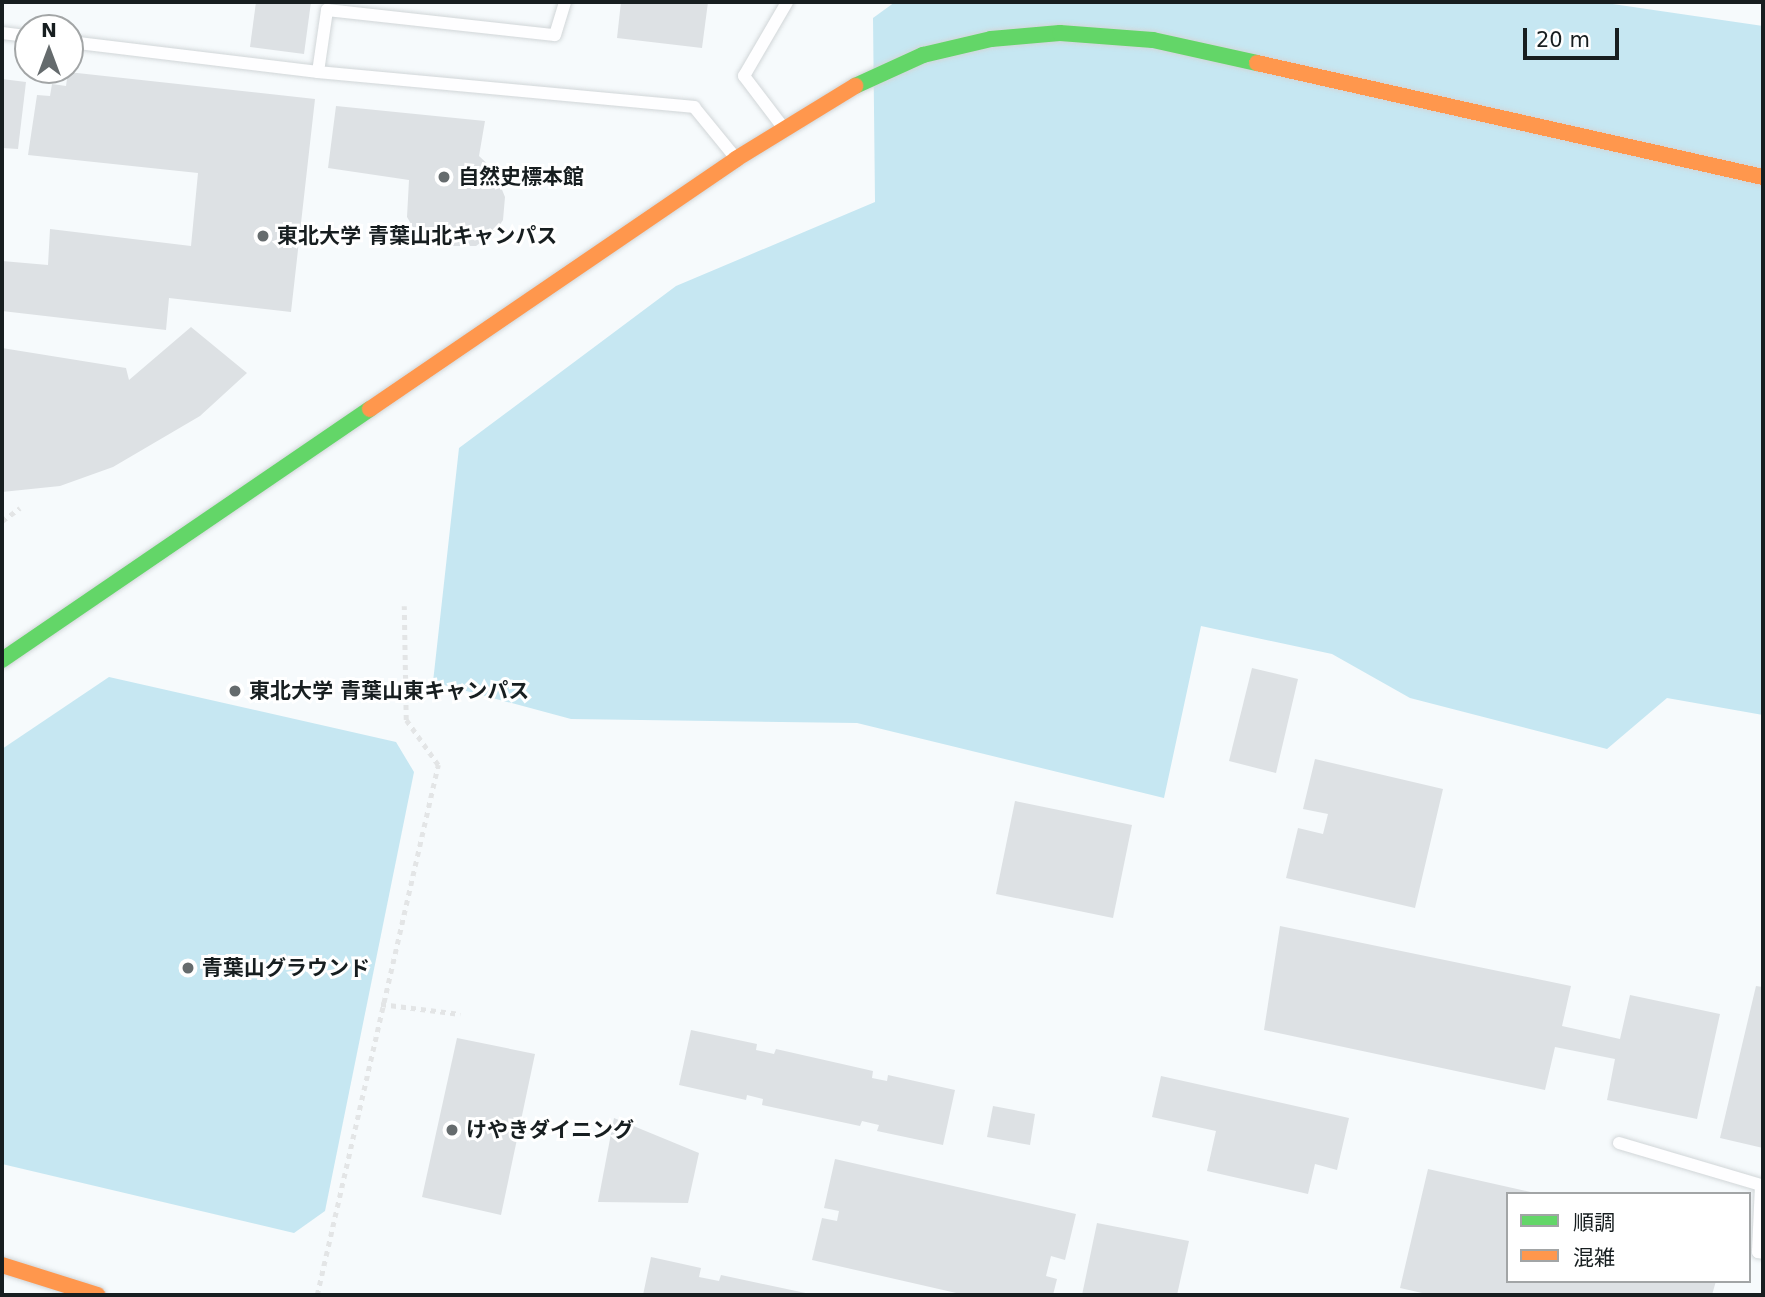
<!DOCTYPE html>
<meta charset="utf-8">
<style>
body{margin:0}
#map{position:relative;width:1765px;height:1297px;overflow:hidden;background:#f6fafc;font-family:"DejaVu Sans","Noto Sans JP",sans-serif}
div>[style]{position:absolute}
.green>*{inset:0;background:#c6e7f2}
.building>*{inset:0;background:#dde1e4}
.path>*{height:4.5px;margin-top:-2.25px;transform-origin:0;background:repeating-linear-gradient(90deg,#e3e5e6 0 5px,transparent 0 10px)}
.roads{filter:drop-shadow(0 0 2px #d1d6d8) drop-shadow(0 0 2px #d1d6d8)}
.lane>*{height:12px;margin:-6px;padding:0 6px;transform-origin:6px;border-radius:6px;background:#fefeff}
.fast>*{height:16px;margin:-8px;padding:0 8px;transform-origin:8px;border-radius:8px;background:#63d668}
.slow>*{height:16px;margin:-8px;padding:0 8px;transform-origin:8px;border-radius:8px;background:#ff974d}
.dots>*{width:19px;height:19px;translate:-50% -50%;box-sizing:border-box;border:4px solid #fff;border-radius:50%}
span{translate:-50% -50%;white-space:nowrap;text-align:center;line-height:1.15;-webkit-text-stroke:6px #fff;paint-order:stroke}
.poi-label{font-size:21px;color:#171e20;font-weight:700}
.left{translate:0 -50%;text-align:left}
.frame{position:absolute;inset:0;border:4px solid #171e20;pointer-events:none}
.legend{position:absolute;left:1506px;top:1192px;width:245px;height:91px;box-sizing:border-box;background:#fff;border:2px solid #a2a5a6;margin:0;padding:9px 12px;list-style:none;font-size:21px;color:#171e20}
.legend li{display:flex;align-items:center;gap:14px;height:35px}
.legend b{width:35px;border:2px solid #a2a5a6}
.north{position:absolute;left:14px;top:14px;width:70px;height:70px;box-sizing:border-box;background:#fff;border:2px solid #a2a5a6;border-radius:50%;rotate:0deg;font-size:19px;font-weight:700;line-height:28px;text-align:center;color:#171e20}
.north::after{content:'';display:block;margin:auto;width:24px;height:32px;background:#656b6d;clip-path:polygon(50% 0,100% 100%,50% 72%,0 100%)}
.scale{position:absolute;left:1523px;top:28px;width:96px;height:32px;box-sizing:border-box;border:4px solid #171e20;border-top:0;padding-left:9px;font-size:21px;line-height:24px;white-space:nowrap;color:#171e20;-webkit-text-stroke:5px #fff;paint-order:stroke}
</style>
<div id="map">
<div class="green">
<i style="clip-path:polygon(895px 2px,1599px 2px,1763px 26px,1763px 715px,1667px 698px,1607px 749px,1410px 698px,1332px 654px,1201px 626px,1164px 798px,857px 723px,571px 719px,433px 682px,459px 448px,676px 286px,875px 202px,873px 18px)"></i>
<i style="clip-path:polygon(109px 677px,396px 742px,414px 772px,325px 1211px,294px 1233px,2px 1164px,2px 749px)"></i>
</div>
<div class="building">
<i style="clip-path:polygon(256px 2px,311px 2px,304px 54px,250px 47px)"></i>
<i style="clip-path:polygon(621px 2px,708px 2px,702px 48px,617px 38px)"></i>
<i style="clip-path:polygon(68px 72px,315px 99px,291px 312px,169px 298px,166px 330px,2px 311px,2px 261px,48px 265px,50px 229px,191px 246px,198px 173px,28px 155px,37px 95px,50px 96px,52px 84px,66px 86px)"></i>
<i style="clip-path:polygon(2px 79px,26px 82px,18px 149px,2px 148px)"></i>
<i style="clip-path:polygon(336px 106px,485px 121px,479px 156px,494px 170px,505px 197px,503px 220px,495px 232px,476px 246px,440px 246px,414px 229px,407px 217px,409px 180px,328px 168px)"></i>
<i style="clip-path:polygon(191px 327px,247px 373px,200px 416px,113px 467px,60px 486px,2px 492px,2px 348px,126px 368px,129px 380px)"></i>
<i style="clip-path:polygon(1252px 668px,1298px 679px,1276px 773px,1229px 761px)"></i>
<i style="clip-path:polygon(1315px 759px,1443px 789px,1415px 908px,1286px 878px,1298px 828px,1323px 834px,1328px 814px,1303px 809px)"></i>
<i style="clip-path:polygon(1015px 801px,1132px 825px,1113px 918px,996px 894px)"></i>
<i style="clip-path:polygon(1280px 926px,1571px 986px,1562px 1026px,1620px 1039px,1630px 995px,1720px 1014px,1697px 1119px,1607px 1100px,1615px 1059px,1555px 1047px,1545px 1090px,1264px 1030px)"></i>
<i style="clip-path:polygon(1756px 986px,1763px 987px,1763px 1148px,1720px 1138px)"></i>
<i style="clip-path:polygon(691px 1030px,757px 1044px,756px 1050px,774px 1054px,776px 1049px,873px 1071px,872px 1078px,887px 1081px,888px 1075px,955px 1090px,943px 1145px,877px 1131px,879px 1125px,862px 1121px,860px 1126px,762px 1105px,763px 1099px,747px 1095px,746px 1100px,679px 1085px)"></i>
<i style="clip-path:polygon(457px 1038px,535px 1054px,501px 1215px,422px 1197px)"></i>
<i style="clip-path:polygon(1161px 1076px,1349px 1118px,1337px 1170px,1315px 1164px,1308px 1194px,1207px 1171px,1216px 1131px,1152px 1117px)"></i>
<i style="clip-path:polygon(993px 1106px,1035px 1114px,1030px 1145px,987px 1137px)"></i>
<i style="clip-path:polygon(614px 1118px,699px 1153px,688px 1203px,598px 1202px)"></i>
<i style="clip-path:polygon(835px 1159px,1076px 1214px,1065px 1260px,1051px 1256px,1046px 1276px,1057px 1279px,1053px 1295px,965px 1295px,812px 1260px,822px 1218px,837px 1221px,839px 1211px,824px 1208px)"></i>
<i style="clip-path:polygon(1428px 1169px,1535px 1193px,1508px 1194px,1508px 1281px,1716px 1281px,1712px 1295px,1431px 1295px,1400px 1288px)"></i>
<i style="clip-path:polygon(1097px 1223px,1189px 1241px,1177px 1295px,1082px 1295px)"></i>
<i style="clip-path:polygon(651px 1257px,701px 1268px,699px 1277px,719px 1281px,721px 1275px,815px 1295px,643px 1295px)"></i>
</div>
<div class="path">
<i style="left:2px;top:521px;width:22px;rotate:-36deg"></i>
<i style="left:381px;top:1004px;width:80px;rotate:7.2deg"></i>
<i style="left:317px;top:1295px;width:544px;rotate:-77.14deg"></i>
<i style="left:438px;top:765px;width:55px;rotate:-125.4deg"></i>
<i style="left:406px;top:720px;width:114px;rotate:-91deg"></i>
</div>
<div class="roads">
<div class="lane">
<i style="left:2px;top:33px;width:26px;rotate:7deg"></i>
<i style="left:70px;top:42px;width:250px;rotate:6.9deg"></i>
<i style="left:318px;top:72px;width:378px;rotate:5.3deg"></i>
<i style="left:694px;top:107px;width:63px;rotate:50.8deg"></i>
<i style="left:318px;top:72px;width:63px;rotate:-81.7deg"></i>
<i style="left:327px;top:10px;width:229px;rotate:6.3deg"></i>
<i style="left:555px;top:35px;width:34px;rotate:-73deg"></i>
<i style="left:782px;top:126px;width:63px;rotate:-127.2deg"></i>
<i style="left:744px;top:76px;width:86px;rotate:-59.8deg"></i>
<i style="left:1619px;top:1143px;width:148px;rotate:16.5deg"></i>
<i style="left:1761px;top:1185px;width:67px;rotate:92.6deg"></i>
<i style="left:1758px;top:1252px;width:5px;rotate:11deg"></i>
</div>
<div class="fast">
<i style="left:855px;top:86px;width:75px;rotate:-24.5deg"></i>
<i style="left:923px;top:55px;width:70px;rotate:-13.2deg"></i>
<i style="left:991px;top:39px;width:69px;rotate:-5deg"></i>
<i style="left:1060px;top:33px;width:93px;rotate:4.3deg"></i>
<i style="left:1153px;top:40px;width:107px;rotate:12.5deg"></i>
<i style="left:2px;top:660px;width:445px;rotate:-34.3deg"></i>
</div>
<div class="slow">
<i style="left:1257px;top:63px;width:519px;rotate:12.7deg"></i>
<i style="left:370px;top:409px;width:443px;rotate:-34.3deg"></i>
<i style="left:736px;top:159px;width:140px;rotate:-31.5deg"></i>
<i style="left:2px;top:1265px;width:100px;rotate:17.5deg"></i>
</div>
</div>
<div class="dots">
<i style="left:444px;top:177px;background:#656b6d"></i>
<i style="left:263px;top:236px;background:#656b6d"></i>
<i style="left:235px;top:691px;background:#656b6d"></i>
<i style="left:188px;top:968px;background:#656b6d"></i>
<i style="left:452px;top:1130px;background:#656b6d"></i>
</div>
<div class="poi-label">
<span class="left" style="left:458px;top:177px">自然史標本館</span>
<span class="left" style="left:277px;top:236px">東北大学 青葉山北キャンパス</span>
<span class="left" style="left:249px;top:691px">東北大学 青葉山東キャンパス</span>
<span class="left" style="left:202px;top:968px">青葉山グラウンド</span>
<span class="left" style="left:466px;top:1130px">けやきダイニング</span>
</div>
<div class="frame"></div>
<ul class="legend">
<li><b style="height:9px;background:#63d668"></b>順調</li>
<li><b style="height:9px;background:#ff974d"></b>混雑</li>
</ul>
<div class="north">N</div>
<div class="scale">20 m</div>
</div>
